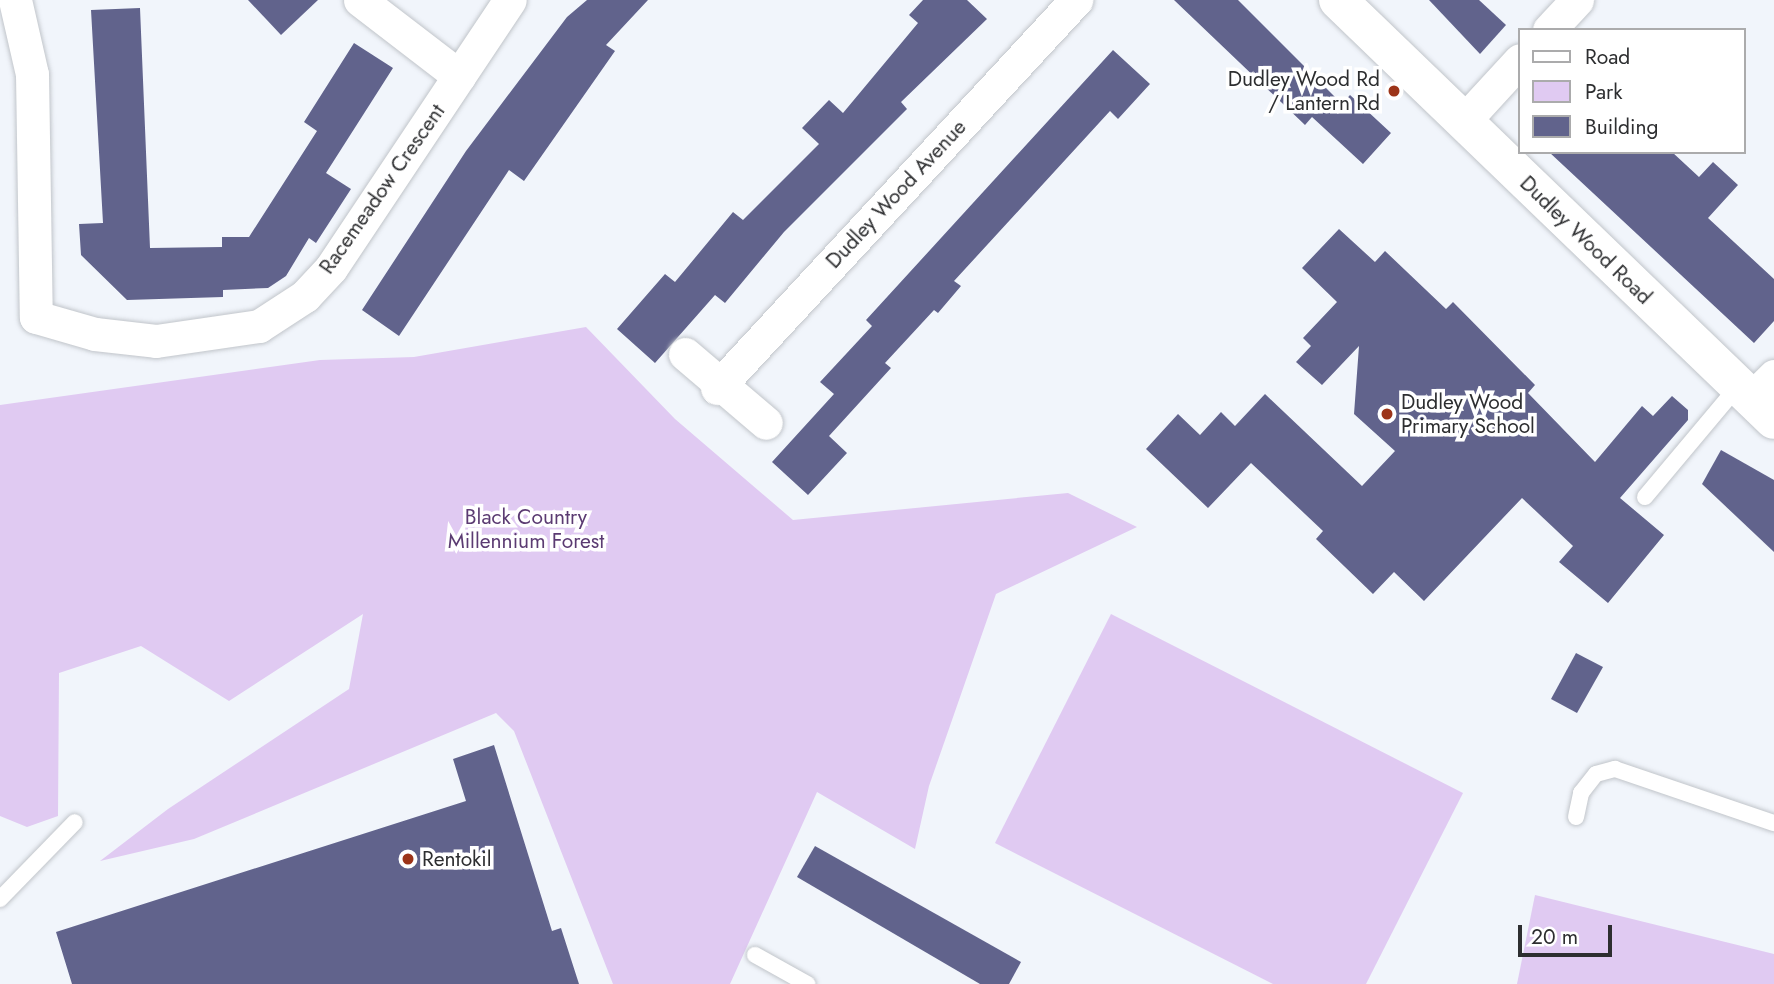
<!DOCTYPE html>
<style>
body{margin:0}
#map{position:relative;width:1774px;height:984px;overflow:hidden;background:#f1f5fb;font-family:Jost,sans-serif}
div>[style]{position:absolute}
.green>*{inset:0;background:#e0caf2}
.building>*{inset:0;background:#61638c}
.roads{filter:drop-shadow(0 0 2px #c1c5ca) drop-shadow(0 0 2px #c1c5ca)}
.lane>*{height:16px;margin:-8px;padding:0 8px;transform-origin:8px;border-radius:8px;background:#fff}
.street>*{height:33px;margin:-16.5px;padding:0 16.5px;transform-origin:16.5px;border-radius:16.5px;background:#fff}
.secondary>*{height:38px;margin:-19px;padding:0 19px;transform-origin:19px;border-radius:19px;background:#fff}
.dots>*{width:19px;height:19px;translate:-50% -50%;box-sizing:border-box;border:4px solid #fff;border-radius:50%}
span{translate:-50% -50%;white-space:nowrap;text-align:center;line-height:1.15;-webkit-text-stroke:7px #fff;paint-order:stroke}
.poi-label{font-size:21px;color:#2d2e30}
.right{translate:-100% -50%;text-align:right}
.left{translate:0 -50%;text-align:left}
.street-label{font-size:21px;color:#2d2e30}
.park-label{font-size:21px;color:#5b3b72}
.legend{position:absolute;left:1518px;top:28px;width:228px;height:126px;box-sizing:border-box;background:#fff;border:2px solid #ababac;margin:0;padding:9px 12px;list-style:none;font-size:21px;color:#2d2e30}
.legend li{display:flex;align-items:center;gap:14px;height:35px}
.legend b{width:35px;border:2px solid #ababac}
.scale{position:absolute;left:1518px;top:925px;width:94px;height:32px;box-sizing:border-box;border:4px solid #2d2e30;border-top:0;padding-left:9px;font-size:21px;line-height:24px;white-space:nowrap;color:#2d2e30;-webkit-text-stroke:5px #fff;paint-order:stroke}
</style>
<div id="map">
<div class="green">
<i style="clip-path:polygon(586px 327px,675px 419px,793px 520px,1068px 493px,1137px 527px,996px 594px,929px 786px,915px 849px,817px 792px,730px 984px,613px 984px,514px 731px,496px 713px,194px 839px,100px 861px,168px 809px,349px 689px,363px 614px,229px 701px,141px 646px,59px 673px,58px 816px,27px 827px,0 816px,0 405px,320px 360px,414px 357px)"></i>
<i style="clip-path:polygon(1111px 614px,1463px 793px,1366px 984px,1273px 984px,995px 843px)"></i>
<i style="clip-path:polygon(1535px 895px,1774px 954px,1774px 984px,1517px 984px)"></i>
</div>
<div class="building">
<i style="clip-path:polygon(248px 0,318px 0,281px 35px)"></i>
<i style="clip-path:polygon(587px 0,648px 0,606px 45px,615px 51px,524px 181px,509px 170px,399px 336px,362px 310px,466px 151px,567px 17px)"></i>
<i style="clip-path:polygon(923px 0,967px 0,987px 19px,901px 102px,907px 109px,784px 232px,725px 303px,715px 295px,655px 363px,617px 329px,665px 274px,675px 282px,733px 212px,743px 220px,819px 144px,802px 128px,829px 100px,843px 113px,918px 23px,909px 15px)"></i>
<i style="clip-path:polygon(1174px 0,1238px 0,1342px 104px,1350px 95px,1391px 133px,1363px 164px,1312px 117px,1305px 125px)"></i>
<i style="clip-path:polygon(1429px 0,1479px 0,1506px 25px,1480px 54px)"></i>
<i style="clip-path:polygon(140px 8px,150px 248px,222px 247px,222px 237px,249px 237px,317px 131px,304px 122px,354px 43px,393px 68px,326px 173px,351px 189px,316px 243px,309px 238px,286px 276px,268px 288px,223px 290px,223px 297px,127px 300px,81px 255px,79px 224px,103px 223px,91px 10px)"></i>
<i style="clip-path:polygon(1113px 50px,1150px 84px,1118px 119px,1110px 111px,954px 281px,961px 286px,938px 313px,934px 310px,885px 363px,891px 368px,829px 436px,847px 453px,808px 495px,772px 462px,834px 394px,820px 382px,872px 326px,866px 320px)"></i>
<i style="clip-path:polygon(1549px 152px,1672px 152px,1699px 177px,1713px 162px,1738px 185px,1708px 218px,1774px 279px,1774px 321px,1754px 343px)"></i>
<i style="clip-path:polygon(1339px 229px,1375px 262px,1385px 251px,1446px 309px,1453px 302px,1535px 385px,1528px 393px,1595px 462px,1642px 406px,1653px 416px,1672px 396px,1688px 410px,1688px 420px,1620px 498px,1664px 535px,1608px 603px,1559px 562px,1573px 546px,1522px 498px,1424px 601px,1394px 572px,1373px 594px,1316px 539px,1323px 531px,1251px 463px,1208px 508px,1146px 449px,1178px 414px,1200px 435px,1221px 412px,1235px 426px,1265px 394px,1362px 486px,1395px 451px,1354px 414px,1359px 346px,1322px 385px,1296px 362px,1311px 346px,1303px 338px,1337px 302px,1302px 268px)"></i>
<i style="clip-path:polygon(1721px 450px,1774px 480px,1774px 552px,1702px 484px)"></i>
<i style="clip-path:polygon(1576px 653px,1603px 667px,1577px 713px,1551px 699px)"></i>
<i style="clip-path:polygon(494px 745px,552px 931px,561px 928px,579px 984px,72px 984px,56px 932px,466px 801px,453px 759px)"></i>
<i style="clip-path:polygon(815px 846px,1021px 962px,1009px 984px,980px 984px,797px 877px)"></i>
</div>
<div class="roads">
<div class="lane">
<i style="left:1645px;top:497px;width:146px;rotate:-50deg"></i>
<i style="left:1576px;top:817px;width:25px;rotate:-78deg"></i>
<i style="left:1581px;top:793px;width:24px;rotate:-52deg"></i>
<i style="left:1596px;top:774px;width:20px;rotate:-15deg"></i>
<i style="left:1615px;top:769px;width:168px;rotate:18.8deg"></i>
<i style="left:0;top:899px;width:107px;rotate:-45.8deg"></i>
<i style="left:755px;top:955px;width:60px;rotate:29.1deg"></i>
</div>
<div class="street">
<i style="left:15px;top:0;width:76px;rotate:77.1deg"></i>
<i style="left:32px;top:74px;width:243px;rotate:89.1deg"></i>
<i style="left:36px;top:317px;width:61px;rotate:16.1deg"></i>
<i style="left:95px;top:334px;width:61px;rotate:6.5deg"></i>
<i style="left:156px;top:341px;width:104px;rotate:-8.3deg"></i>
<i style="left:259px;top:326px;width:55px;rotate:-33.1deg"></i>
<i style="left:305px;top:296px;width:38px;rotate:-47deg"></i>
<i style="left:331px;top:268px;width:322px;rotate:-56.3deg"></i>
<i style="left:360px;top:0;width:125px;rotate:37.5deg"></i>
<i style="left:1549px;top:30px;width:41px;rotate:-47deg"></i>
<i style="left:1463px;top:122px;width:84px;rotate:-47.4deg"></i>
<i style="left:685px;top:354px;width:106px;rotate:40.4deg"></i>
<i style="left:717px;top:388px;width:529px;rotate:-47.22deg"></i>
<i style="left:1752px;top:398px;width:31px;rotate:-45deg"></i>
</div>
<div class="secondary">
<i style="left:1338px;top:0;width:605px;rotate:43.93deg"></i>
</div>
</div>
<div class="dots">
<i style="left:1394px;top:91px;background:#9c3419"></i>
<i style="left:1387px;top:414px;background:#9c3419"></i>
<i style="left:408px;top:859px;background:#9c3419"></i>
</div>
<div class="poi-label">
<span class="right" style="left:1380px;top:91px">Dudley Wood Rd<br>/ Lantern Rd</span>
<span class="left" style="left:1401px;top:414px">Dudley Wood<br>Primary School</span>
<span class="left" style="left:422px;top:859px">Rentokil</span>
</div>
<div class="street-label">
<span style="left:382px;top:189px;rotate:-55deg">Racemeadow Crescent</span>
<span style="left:896px;top:194px;rotate:-47deg">Dudley Wood Avenue</span>
<span style="left:1586px;top:240px;rotate:44deg">Dudley Wood Road</span>
</div>
<div class="park-label">
<span style="left:526px;top:529px">Black Country<br>Millennium Forest</span>
</div>
<ul class="legend">
<li><b style="height:9px;background:#fff"></b>Road</li>
<li><b style="height:19px;background:#e0caf2"></b>Park</li>
<li><b style="height:19px;background:#61638c"></b>Building</li>
</ul>
<div class="scale">20 m</div>
</div>
